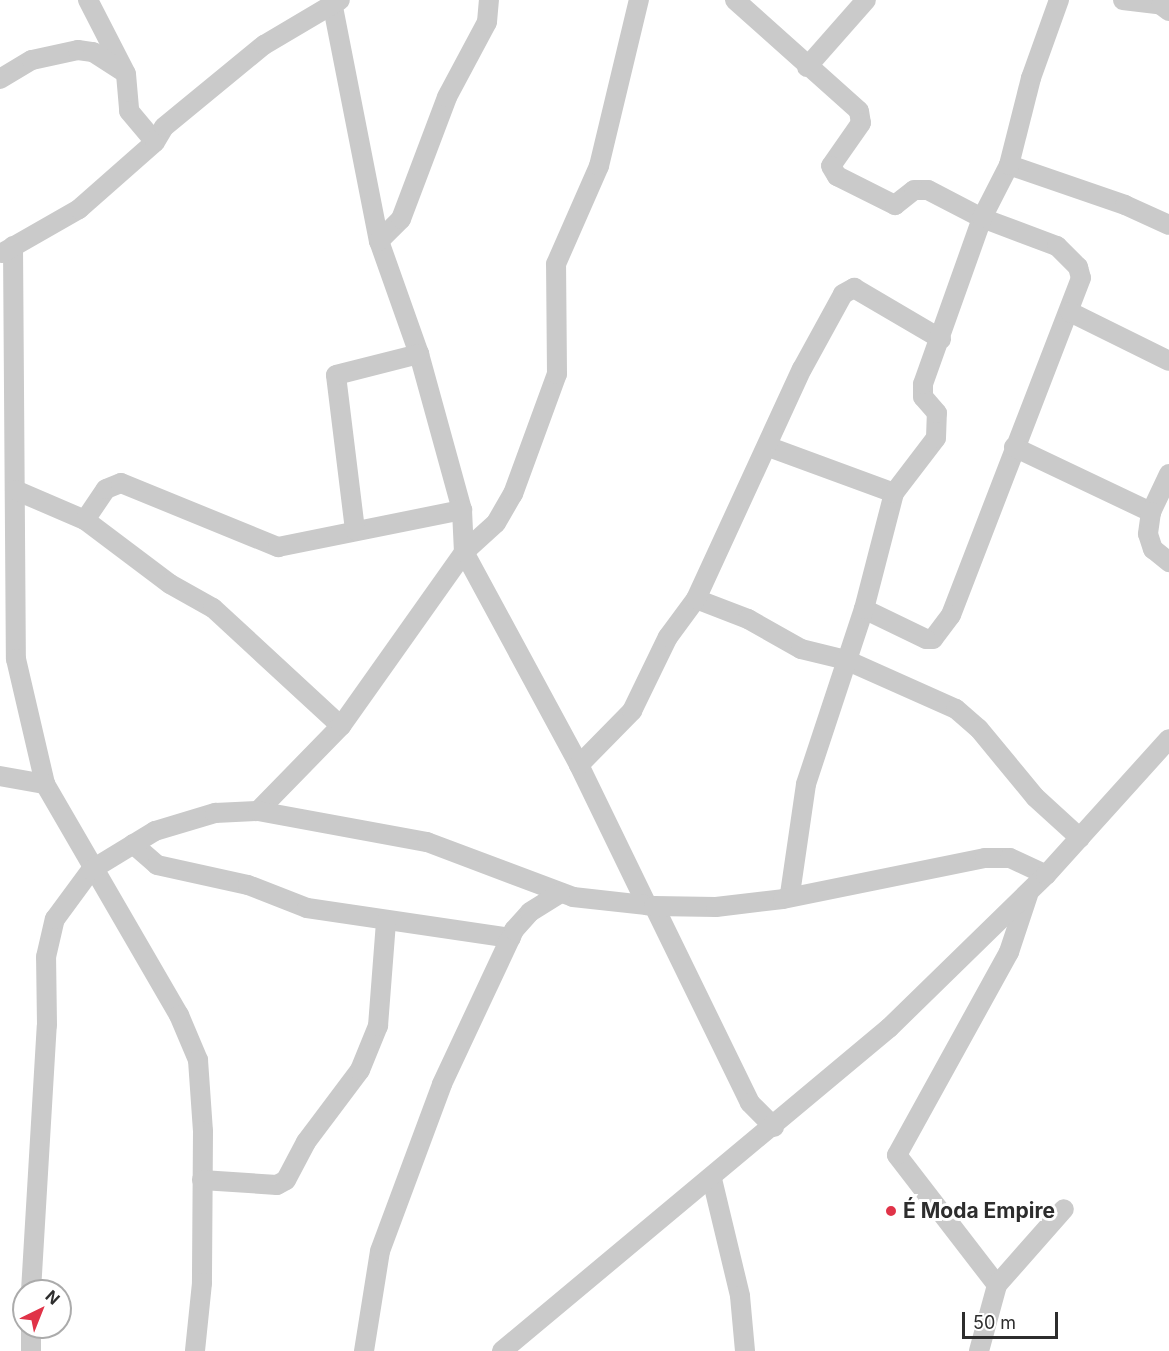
<!DOCTYPE html>
<meta charset="utf-8">
<style>
body{margin:0}
#map{position:relative;width:1169px;height:1351px;overflow:hidden;background:#fff;font-family:Inter,sans-serif}
div>[style]{position:absolute}
.minor>*{height:20px;margin:-10px;padding:0 10px;transform-origin:10px;border-radius:10px;background:#cacaca}
.dots>*{width:16px;height:16px;translate:-50% -50%;box-sizing:border-box;border:3px solid #fff;border-radius:50%}
span{translate:-50% -50%;white-space:nowrap;text-align:center;line-height:1.15;-webkit-text-stroke:6px #fff;paint-order:stroke}
.poi-label{font-size:21px;color:#2d2d2d;font-weight:700}
.left{translate:0 -50%;text-align:left}
.north{position:absolute;left:12px;top:1279px;width:60px;height:60px;box-sizing:border-box;background:#fff;border:2px solid #ababab;border-radius:50%;rotate:43deg;font-size:16px;font-weight:700;line-height:24px;text-align:center;color:#2d2d2d}
.north::after{content:'';display:block;margin:auto;width:21px;height:27px;background:#e03348;clip-path:polygon(50% 0,100% 100%,50% 72%,0 100%)}
.scale{position:absolute;left:962px;top:1312px;width:96px;height:27px;box-sizing:border-box;border:3px solid #2d2d2d;border-top:0;padding-left:8px;font-size:18px;line-height:21px;white-space:nowrap;color:#2d2d2d;-webkit-text-stroke:4px #fff;paint-order:stroke}
</style>
<div id="map">
<div class="minor">
<i style="left:88px;top:0;width:83px;rotate:62.8deg"></i>
<i style="left:126px;top:74px;width:37px;rotate:85deg"></i>
<i style="left:129px;top:111px;width:40px;rotate:50deg"></i>
<i style="left:735px;top:0;width:166px;rotate:41.8deg"></i>
<i style="left:859px;top:111px;width:12px;rotate:81deg"></i>
<i style="left:861px;top:123px;width:52px;rotate:124.9deg"></i>
<i style="left:831px;top:166px;width:12px;rotate:59deg"></i>
<i style="left:837px;top:176px;width:65px;rotate:26.6deg"></i>
<i style="left:895px;top:205px;width:24px;rotate:-38deg"></i>
<i style="left:914px;top:190px;width:14px"></i>
<i style="left:928px;top:190px;width:61px;rotate:27.4deg"></i>
<i style="left:982px;top:218px;width:80px;rotate:20.5deg"></i>
<i style="left:1057px;top:246px;width:30px;rotate:45deg"></i>
<i style="left:1078px;top:267px;width:11px;rotate:75deg"></i>
<i style="left:1081px;top:278px;width:361px;rotate:111.1deg"></i>
<i style="left:951px;top:615px;width:30px;rotate:127deg"></i>
<i style="left:933px;top:639px;width:7px;rotate:180deg"></i>
<i style="left:926px;top:639px;width:69px;rotate:-154.2deg"></i>
<i style="left:1123px;top:0;width:38px;rotate:7deg"></i>
<i style="left:1161px;top:5px;width:10px;rotate:37deg"></i>
<i style="left:332px;top:2px;width:244px;rotate:78.9deg"></i>
<i style="left:379px;top:241px;width:120px;rotate:70.5deg"></i>
<i style="left:419px;top:354px;width:162px;rotate:74.6deg"></i>
<i style="left:462px;top:510px;width:42px;rotate:87.3deg"></i>
<i style="left:464px;top:552px;width:242px;rotate:61.6deg"></i>
<i style="left:579px;top:765px;width:156px;rotate:64.1deg"></i>
<i style="left:807px;top:67px;width:89px;rotate:-48.6deg"></i>
<i style="left:0;top:79px;width:37px;rotate:-31deg"></i>
<i style="left:32px;top:60px;width:47px;rotate:-12.3deg"></i>
<i style="left:78px;top:50px;width:15px;rotate:8deg"></i>
<i style="left:93px;top:52px;width:37px;rotate:33deg"></i>
<i style="left:1009px;top:165px;width:123px;rotate:19deg"></i>
<i style="left:1125px;top:205px;width:48px;rotate:24.4deg"></i>
<i style="left:379px;top:241px;width:31px;rotate:-45deg"></i>
<i style="left:401px;top:219px;width:130px;rotate:-69.3deg"></i>
<i style="left:447px;top:97px;width:85px;rotate:-61.9deg"></i>
<i style="left:487px;top:22px;width:22px;rotate:-85deg"></i>
<i style="left:13px;top:246px;width:413px;rotate:89.6deg"></i>
<i style="left:16px;top:659px;width:128px;rotate:76.9deg"></i>
<i style="left:45px;top:784px;width:267px;rotate:59.9deg"></i>
<i style="left:179px;top:1015px;width:49px;rotate:67.1deg"></i>
<i style="left:198px;top:1060px;width:71px;rotate:86deg"></i>
<i style="left:203px;top:1131px;width:152px;rotate:90.4deg"></i>
<i style="left:202px;top:1283px;width:68px;rotate:95.9deg"></i>
<i style="left:2px;top:253px;width:89px;rotate:-29.7deg"></i>
<i style="left:79px;top:209px;width:101px;rotate:-41.4deg"></i>
<i style="left:155px;top:142px;width:17px;rotate:-59deg"></i>
<i style="left:164px;top:127px;width:129px;rotate:-39.4deg"></i>
<i style="left:264px;top:45px;width:88px;rotate:-30.6deg"></i>
<i style="left:1070px;top:312px;width:110px;rotate:26.3deg"></i>
<i style="left:769px;top:447px;width:133px;rotate:20.2deg"></i>
<i style="left:1014px;top:447px;width:152px;rotate:25.4deg"></i>
<i style="left:1169px;top:474px;width:42px;rotate:115.3deg"></i>
<i style="left:1151px;top:512px;width:22px;rotate:98deg"></i>
<i style="left:1148px;top:534px;width:16px;rotate:72deg"></i>
<i style="left:1153px;top:549px;width:21px;rotate:39deg"></i>
<i style="left:15px;top:490px;width:76px;rotate:23.2deg"></i>
<i style="left:85px;top:520px;width:106px;rotate:37deg"></i>
<i style="left:170px;top:584px;width:49px;rotate:29.2deg"></i>
<i style="left:213px;top:608px;width:174px;rotate:42.7deg"></i>
<i style="left:85px;top:520px;width:37px;rotate:-56deg"></i>
<i style="left:106px;top:489px;width:16px;rotate:-22deg"></i>
<i style="left:121px;top:483px;width:170px;rotate:22.2deg"></i>
<i style="left:278px;top:547px;width:188px;rotate:-11.4deg"></i>
<i style="left:355px;top:530px;width:156px;rotate:-97deg"></i>
<i style="left:336px;top:375px;width:86px;rotate:-14.2deg"></i>
<i style="left:696px;top:599px;width:56px;rotate:21deg"></i>
<i style="left:748px;top:619px;width:61px;rotate:29.5deg"></i>
<i style="left:801px;top:649px;width:46px;rotate:13.7deg"></i>
<i style="left:846px;top:660px;width:120px;rotate:24deg"></i>
<i style="left:956px;top:709px;width:30px;rotate:41deg"></i>
<i style="left:979px;top:729px;width:88px;rotate:50.5deg"></i>
<i style="left:1035px;top:797px;width:61px;rotate:42.3deg"></i>
<i style="left:579px;top:765px;width:76px;rotate:-45.5deg"></i>
<i style="left:632px;top:711px;width:82px;rotate:-64.1deg"></i>
<i style="left:668px;top:637px;width:47px;rotate:-53.6deg"></i>
<i style="left:696px;top:599px;width:253px;rotate:-65.3deg"></i>
<i style="left:802px;top:369px;width:85px;rotate:-61.3deg"></i>
<i style="left:843px;top:294px;width:13px;rotate:-29deg"></i>
<i style="left:854px;top:288px;width:101px;rotate:30.4deg"></i>
<i style="left:0;top:776px;width:46px;rotate:10.1deg"></i>
<i style="left:258px;top:811px;width:119px;rotate:-45.7deg"></i>
<i style="left:341px;top:726px;width:213px;rotate:-54.7deg"></i>
<i style="left:464px;top:552px;width:43px;rotate:-42.2deg"></i>
<i style="left:496px;top:523px;width:34px;rotate:-60deg"></i>
<i style="left:513px;top:494px;width:128px;rotate:-69.9deg"></i>
<i style="left:557px;top:374px;width:110px;rotate:-90.5deg"></i>
<i style="left:556px;top:264px;width:107px;rotate:-66.3deg"></i>
<i style="left:599px;top:166px;width:171px;rotate:-76.5deg"></i>
<i style="left:133px;top:844px;width:32px;rotate:41deg"></i>
<i style="left:157px;top:865px;width:93px;rotate:12.4deg"></i>
<i style="left:248px;top:885px;width:63px;rotate:21.3deg"></i>
<i style="left:307px;top:908px;width:206px;rotate:8.4deg"></i>
<i style="left:790px;top:894px;width:111px;rotate:-81.7deg"></i>
<i style="left:806px;top:784px;width:184px;rotate:-71.7deg"></i>
<i style="left:864px;top:609px;width:120px;rotate:-75.5deg"></i>
<i style="left:894px;top:493px;width:69px;rotate:-52.6deg"></i>
<i style="left:936px;top:438px;width:25px;rotate:-88deg"></i>
<i style="left:937px;top:413px;width:21px;rotate:-131deg"></i>
<i style="left:923px;top:397px;width:13px;rotate:-90deg"></i>
<i style="left:923px;top:384px;width:176px;rotate:-70.4deg"></i>
<i style="left:982px;top:218px;width:59px;rotate:-63deg"></i>
<i style="left:1009px;top:165px;width:90px;rotate:-75.8deg"></i>
<i style="left:1031px;top:78px;width:83px;rotate:-70.3deg"></i>
<i style="left:654px;top:906px;width:219px;rotate:64deg"></i>
<i style="left:750px;top:1103px;width:34px;rotate:45deg"></i>
<i style="left:712px;top:1179px;width:120px;rotate:76.5deg"></i>
<i style="left:740px;top:1296px;width:55px;rotate:84.8deg"></i>
<i style="left:202px;top:1180px;width:75px;rotate:3.8deg"></i>
<i style="left:277px;top:1185px;width:10px;rotate:-29deg"></i>
<i style="left:286px;top:1180px;width:43px;rotate:-62.2deg"></i>
<i style="left:306px;top:1142px;width:90px;rotate:-53.1deg"></i>
<i style="left:360px;top:1070px;width:48px;rotate:-67.8deg"></i>
<i style="left:378px;top:1026px;width:104px;rotate:-85.6deg"></i>
<i style="left:997px;top:1285px;width:164px;rotate:-127.6deg"></i>
<i style="left:897px;top:1155px;width:232px;rotate:-61.1deg"></i>
<i style="left:1009px;top:952px;width:60px;rotate:-71.6deg"></i>
<i style="left:31px;top:1291px;width:266px;rotate:-86.6deg"></i>
<i style="left:47px;top:1025px;width:68px;rotate:-90.8deg"></i>
<i style="left:46px;top:957px;width:39px;rotate:-77deg"></i>
<i style="left:55px;top:919px;width:61px;rotate:-53.7deg"></i>
<i style="left:91px;top:870px;width:75px;rotate:-31.4deg"></i>
<i style="left:155px;top:831px;width:63px;rotate:-16.7deg"></i>
<i style="left:215px;top:813px;width:43px;rotate:-2.7deg"></i>
<i style="left:258px;top:811px;width:172px;rotate:10.4deg"></i>
<i style="left:427px;top:842px;width:156px;rotate:20.6deg"></i>
<i style="left:573px;top:897px;width:81px;rotate:6.3deg"></i>
<i style="left:654px;top:906px;width:62px;rotate:0.9deg"></i>
<i style="left:716px;top:907px;width:67px;rotate:-6.8deg"></i>
<i style="left:783px;top:899px;width:206px;rotate:-11.5deg"></i>
<i style="left:985px;top:858px;width:25px"></i>
<i style="left:1010px;top:858px;width:40px;rotate:25deg"></i>
<i style="left:31px;top:1327px;width:24px;rotate:90deg"></i>
<i style="left:364px;top:1351px;width:101px;rotate:-80.9deg"></i>
<i style="left:380px;top:1251px;width:178px;rotate:-69.6deg"></i>
<i style="left:442px;top:1084px;width:170px;rotate:-64.9deg"></i>
<i style="left:514px;top:930px;width:24px;rotate:-48deg"></i>
<i style="left:530px;top:912px;width:36px;rotate:-32deg"></i>
<i style="left:502px;top:1351px;width:504px;rotate:-39.85deg"></i>
<i style="left:889px;top:1028px;width:219px;rotate:-44.3deg"></i>
<i style="left:1046px;top:875px;width:183px;rotate:-47.9deg"></i>
<i style="left:979px;top:1351px;width:68px;rotate:-74.7deg"></i>
<i style="left:997px;top:1285px;width:101px;rotate:-48.6deg"></i>
</div>
<div class="dots">
<i style="left:891px;top:1211px;background:#e03348"></i>
</div>
<div class="poi-label">
<span class="left" style="left:903px;top:1211px">É Moda Empire</span>
</div>
<div class="north">N</div>
<div class="scale">50 m</div>
</div>
